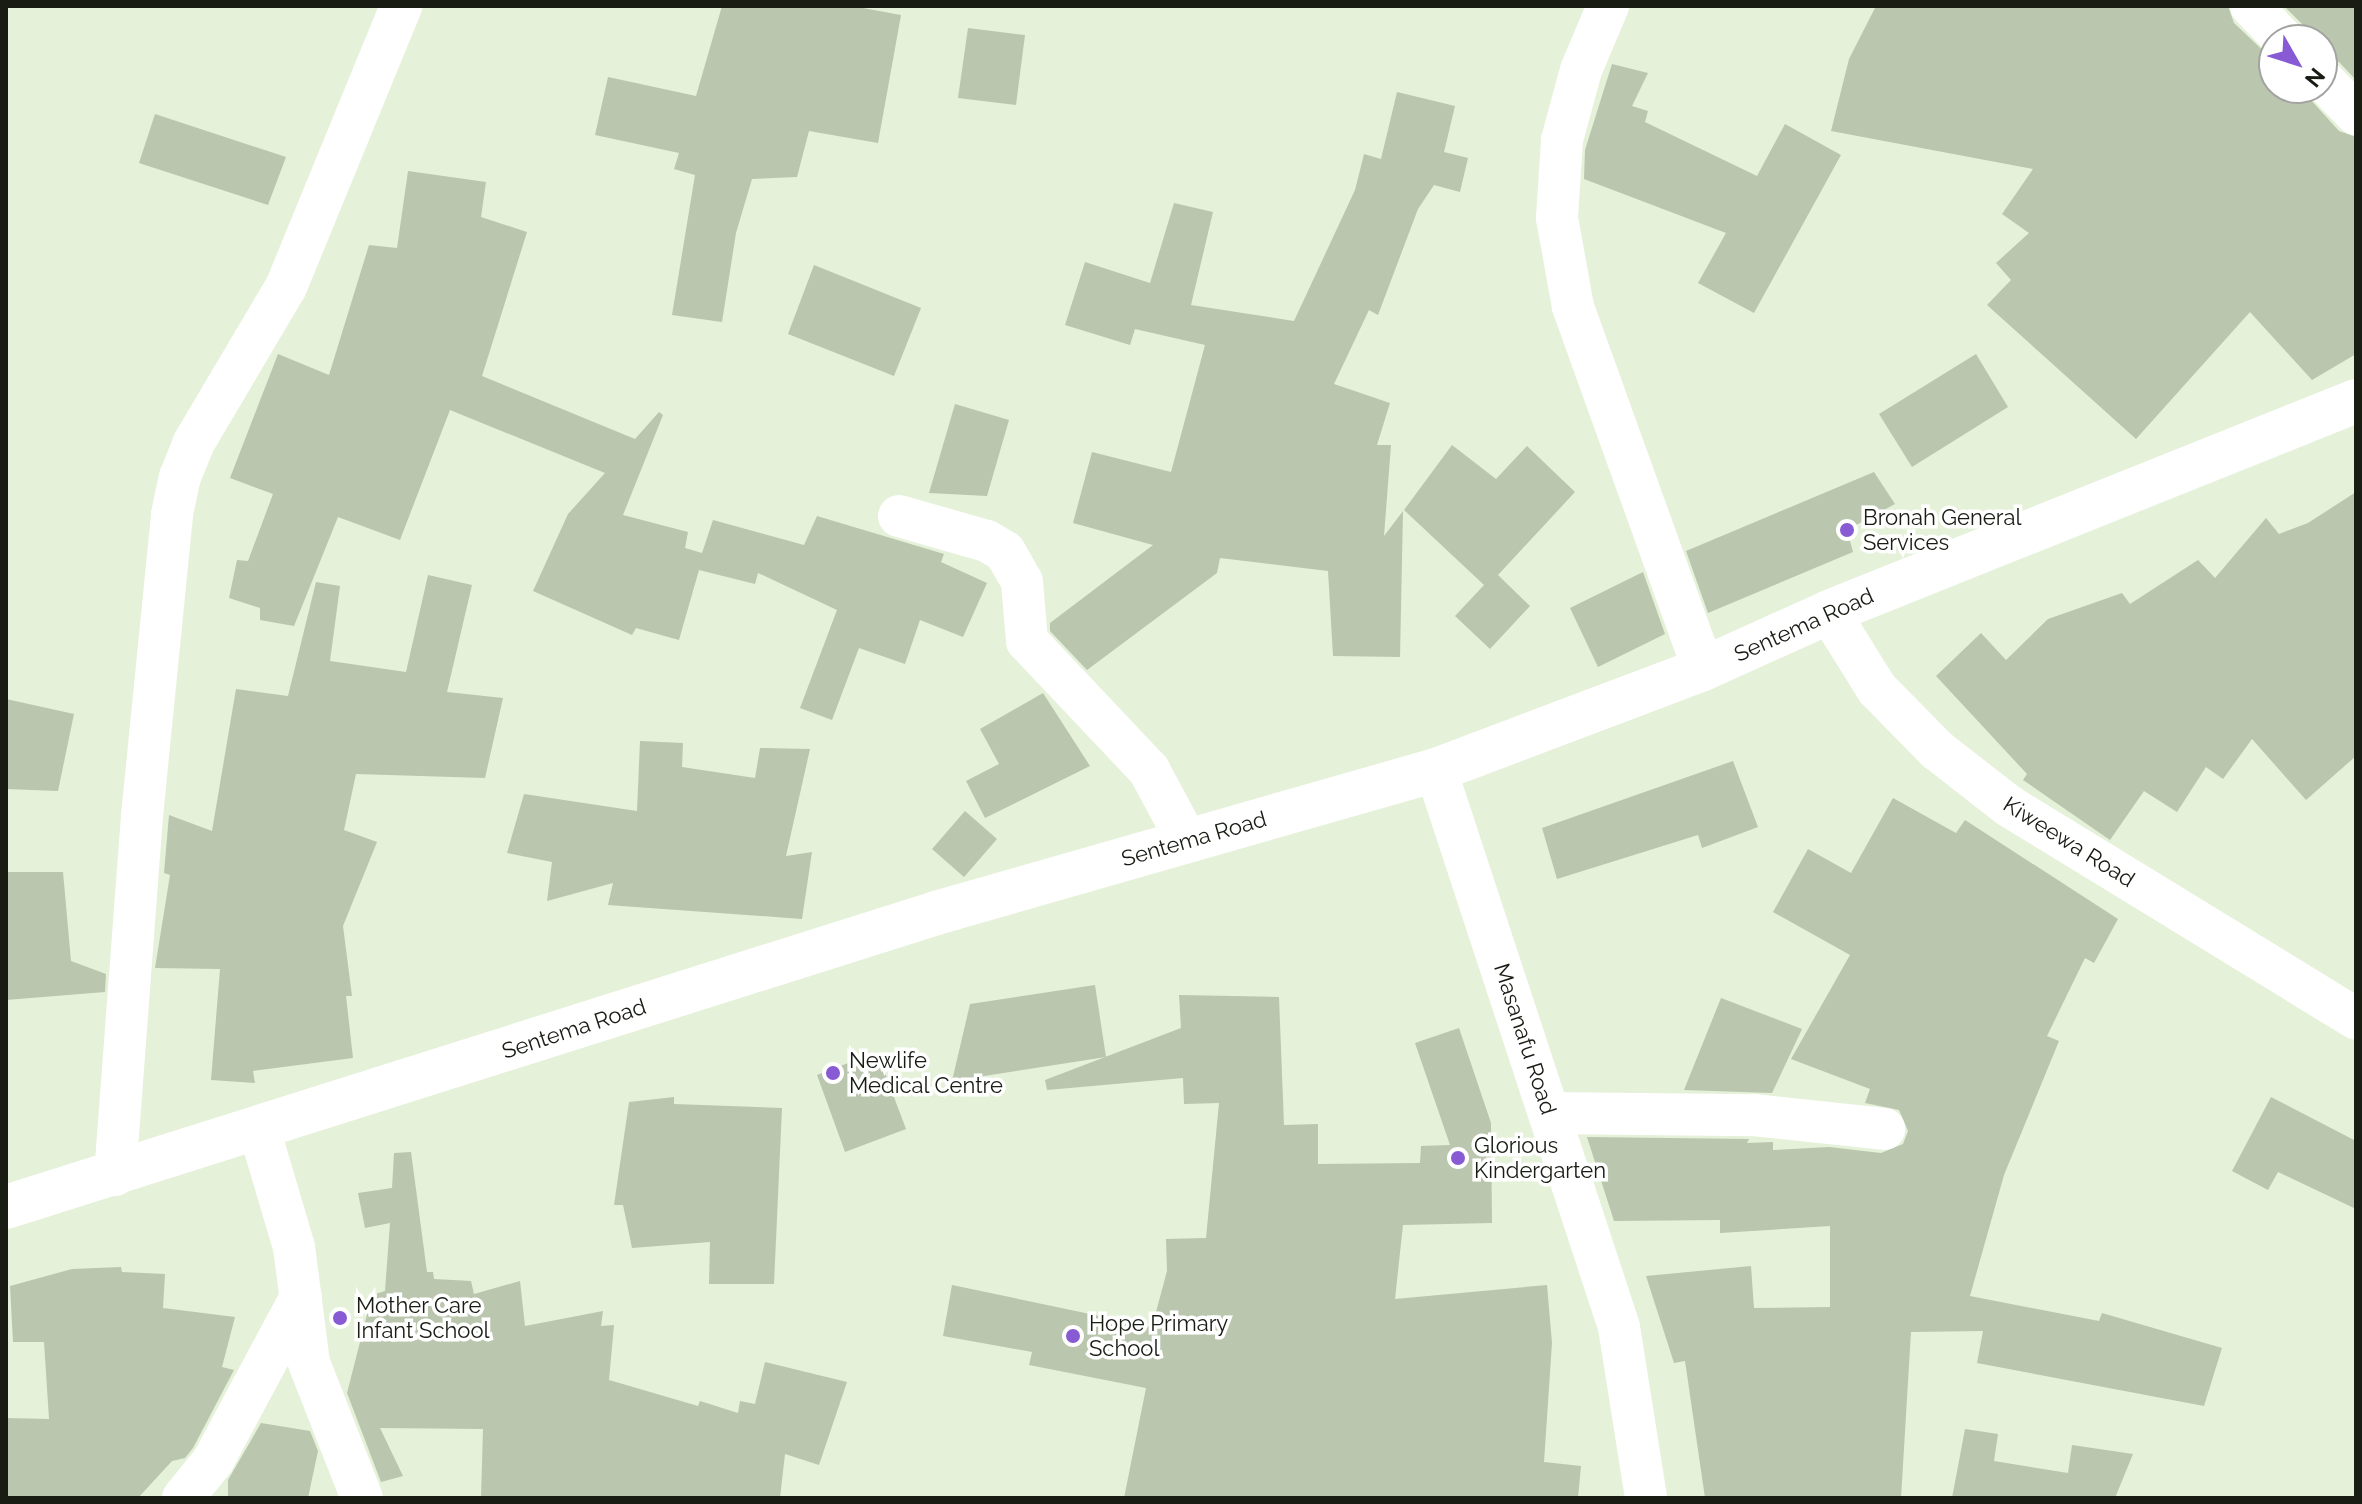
<!DOCTYPE html>
<style>
body{margin:0}
#map{position:relative;width:2362px;height:1504px;overflow:hidden;background:#e5f1d8;font-family:Raleway,sans-serif}
div>[style]{position:absolute}
.building>*{inset:0;background:#bac6ae}
.street>*{height:42px;margin:-21px;padding:0 21px;transform-origin:21px;border-radius:21px;background:#fff}
.secondary>*{height:44px;margin:-22px;padding:0 22px;transform-origin:22px;border-radius:22px;background:#fff}
.dots>*{width:22px;height:22px;translate:-50% -50%;box-sizing:border-box;border:4px solid #fff;border-radius:50%}
span{translate:-50% -50%;white-space:nowrap;text-align:center;line-height:1.15;-webkit-text-stroke:7px #fff;paint-order:stroke}
.poi-label{font-size:22px;color:#181c13}
.left{translate:0 -50%;text-align:left}
.street-label{font-size:22px;color:#181c13}
.frame{position:absolute;inset:0;border:8px solid #181c13;pointer-events:none}
.north{position:absolute;left:2258px;top:24px;width:80px;height:80px;box-sizing:border-box;background:#fff;border:2px solid #a3a4a1;border-radius:50%;rotate:129deg;font-size:22px;font-weight:700;line-height:32px;text-align:center;color:#181c13}
.north::after{content:'';display:block;margin:auto;width:28px;height:36px;background:#885ad4;clip-path:polygon(50% 0,100% 100%,50% 72%,0 100%)}
</style>
<div id="map">
<div class="building">
<i style="clip-path:polygon(722px 6px,852px 6px,901px 15px,878px 143px,809px 131px,797px 177px,752px 179px,736px 233px,722px 322px,672px 315px,695px 175px,674px 169px,679px 153px,595px 135px,608px 77px,696px 96px)"></i>
<i style="clip-path:polygon(1876px 6px,2228px 6px,2234px 23px,2274px 61px,2274px 88px,2300px 88px,2339px 131px,2356px 137px,2356px 354px,2312px 380px,2250px 312px,2136px 439px,1987px 305px,2011px 280px,1996px 263px,2029px 233px,2002px 214px,2033px 169px,1831px 131px,1849px 59px)"></i>
<i style="clip-path:polygon(2284px 6px,2356px 6px,2356px 80px,2339px 62px,2322px 56px,2322px 40px,2307px 40px,2302px 24px)"></i>
<i style="clip-path:polygon(968px 28px,1025px 35px,1016px 105px,958px 98px)"></i>
<i style="clip-path:polygon(1612px 64px,1648px 73px,1632px 106px,1648px 111px,1645px 122px,1757px 176px,1785px 124px,1841px 155px,1754px 313px,1698px 283px,1726px 233px,1584px 179px,1585px 150px)"></i>
<i style="clip-path:polygon(1397px 92px,1455px 106px,1444px 152px,1468px 158px,1460px 192px,1434px 185px,1418px 209px,1378px 315px,1369px 310px,1334px 384px,1390px 403px,1377px 445px,1391px 445px,1384px 536px,1403px 511px,1400px 657px,1333px 656px,1328px 571px,1220px 558px,1217px 573px,1087px 670px,1050px 631px,1050px 623px,1153px 545px,1073px 523px,1092px 452px,1171px 472px,1205px 345px,1135px 329px,1130px 345px,1065px 325px,1085px 262px,1150px 283px,1174px 203px,1213px 212px,1191px 305px,1294px 321px,1355px 190px,1364px 154px,1381px 159px)"></i>
<i style="clip-path:polygon(155px 114px,286px 157px,268px 205px,139px 163px)"></i>
<i style="clip-path:polygon(408px 171px,486px 182px,481px 217px,527px 232px,482px 376px,635px 439px,659px 412px,663px 415px,623px 515px,688px 532px,685px 548px,702px 553px,713px 520px,804px 545px,817px 516px,944px 554px,941px 562px,987px 583px,963px 637px,920px 620px,905px 664px,859px 648px,832px 720px,800px 708px,837px 610px,758px 573px,755px 584px,699px 570px,679px 640px,636px 628px,632px 635px,533px 591px,568px 514px,605px 473px,450px 410px,400px 540px,338px 517px,294px 626px,260px 620px,260px 608px,229px 598px,237px 560px,248px 561px,273px 494px,230px 478px,278px 354px,329px 375px,369px 245px,397px 248px)"></i>
<i style="clip-path:polygon(814px 265px,921px 308px,894px 376px,788px 334px)"></i>
<i style="clip-path:polygon(1976px 354px,2008px 407px,1912px 467px,1879px 414px)"></i>
<i style="clip-path:polygon(955px 404px,1009px 420px,987px 496px,929px 493px)"></i>
<i style="clip-path:polygon(1452px 445px,1496px 479px,1527px 446px,1575px 492px,1498px 575px,1530px 606px,1490px 649px,1455px 616px,1484px 585px,1404px 510px)"></i>
<i style="clip-path:polygon(1874px 472px,1895px 504px,1847px 530px,1853px 552px,1708px 613px,1686px 551px)"></i>
<i style="clip-path:polygon(2356px 492px,2356px 756px,2306px 800px,2252px 739px,2223px 779px,2206px 767px,2177px 812px,2144px 791px,2110px 840px,2023px 780px,2027px 774px,1936px 676px,1981px 633px,2006px 660px,2048px 619px,2122px 593px,2130px 604px,2198px 560px,2215px 578px,2266px 518px,2279px 534px,2308px 523px)"></i>
<i style="clip-path:polygon(1643px 572px,1665px 634px,1598px 667px,1570px 608px)"></i>
<i style="clip-path:polygon(428px 575px,472px 585px,447px 692px,503px 698px,485px 778px,356px 774px,344px 830px,377px 842px,343px 926px,352px 996px,346px 996px,353px 1058px,253px 1071px,255px 1083px,211px 1080px,220px 969px,155px 968px,170px 875px,164px 873px,169px 815px,212px 831px,236px 689px,288px 696px,316px 582px,340px 586px,330px 661px,406px 672px)"></i>
<i style="clip-path:polygon(1043px 693px,1090px 766px,985px 818px,966px 781px,999px 764px,980px 729px)"></i>
<i style="clip-path:polygon(6px 699px,74px 714px,58px 791px,6px 789px)"></i>
<i style="clip-path:polygon(640px 741px,683px 743px,682px 767px,755px 778px,760px 748px,810px 749px,786px 856px,812px 852px,802px 919px,608px 905px,613px 883px,547px 901px,552px 862px,507px 853px,524px 794px,637px 811px)"></i>
<i style="clip-path:polygon(1733px 761px,1758px 827px,1702px 848px,1698px 835px,1557px 879px,1542px 828px)"></i>
<i style="clip-path:polygon(1893px 798px,1956px 833px,1965px 820px,2118px 919px,2094px 963px,2085px 958px,2047px 1036px,2059px 1041px,2004px 1175px,1970px 1296px,2099px 1321px,2102px 1313px,2222px 1348px,2204px 1406px,1977px 1363px,1983px 1331px,1911px 1332px,1901px 1498px,1705px 1498px,1685px 1361px,1674px 1363px,1646px 1276px,1751px 1266px,1754px 1308px,1830px 1307px,1830px 1226px,1720px 1233px,1720px 1220px,1614px 1221px,1587px 1137px,1749px 1139px,1747px 1143px,1773px 1142px,1773px 1150px,1829px 1147px,1881px 1153px,1903px 1144px,1908px 1131px,1899px 1110px,1865px 1103px,1870px 1089px,1791px 1059px,1850px 955px,1773px 912px,1808px 849px,1851px 873px)"></i>
<i style="clip-path:polygon(965px 811px,997px 839px,964px 877px,932px 849px)"></i>
<i style="clip-path:polygon(6px 872px,63px 872px,71px 961px,106px 974px,105px 992px,6px 1000px)"></i>
<i style="clip-path:polygon(1095px 985px,1106px 1057px,952px 1081px,970px 1004px)"></i>
<i style="clip-path:polygon(1179px 995px,1279px 997px,1284px 1125px,1318px 1124px,1318px 1164px,1420px 1163px,1421px 1146px,1450px 1145px,1415px 1043px,1459px 1028px,1491px 1123px,1492px 1223px,1403px 1225px,1395px 1299px,1547px 1285px,1552px 1343px,1544px 1462px,1581px 1466px,1578px 1498px,1124px 1498px,1146px 1388px,1029px 1365px,1032px 1352px,943px 1336px,952px 1285px,1152px 1327px,1167px 1271px,1166px 1239px,1206px 1238px,1219px 1103px,1184px 1104px,1183px 1078px,1047px 1090px,1045px 1080px,1181px 1028px)"></i>
<i style="clip-path:polygon(1721px 998px,1802px 1029px,1772px 1093px,1684px 1090px)"></i>
<i style="clip-path:polygon(877px 1052px,906px 1129px,845px 1152px,817px 1075px)"></i>
<i style="clip-path:polygon(674px 1097px,674px 1104px,782px 1108px,774px 1284px,709px 1284px,710px 1242px,632px 1248px,623px 1205px,614px 1205px,629px 1102px)"></i>
<i style="clip-path:polygon(2271px 1097px,2356px 1141px,2356px 1209px,2278px 1172px,2268px 1190px,2232px 1171px)"></i>
<i style="clip-path:polygon(411px 1152px,427px 1272px,433px 1272px,434px 1279px,471px 1281px,474px 1294px,520px 1281px,525px 1326px,603px 1311px,601px 1326px,614px 1325px,609px 1380px,698px 1406px,700px 1401px,738px 1413px,740px 1401px,755px 1404px,765px 1362px,847px 1382px,819px 1465px,785px 1454px,780px 1498px,481px 1498px,483px 1429px,380px 1428px,403px 1476px,381px 1482px,347px 1393px,372px 1295px,385px 1291px,390px 1223px,365px 1228px,358px 1193px,392px 1188px,394px 1153px)"></i>
<i style="clip-path:polygon(121px 1267px,122px 1272px,165px 1274px,163px 1308px,235px 1317px,222px 1367px,234px 1370px,193px 1448px,185px 1458px,172px 1461px,138px 1498px,6px 1498px,6px 1418px,49px 1419px,44px 1342px,13px 1342px,10px 1286px,72px 1269px)"></i>
<i style="clip-path:polygon(261px 1423px,310px 1431px,318px 1451px,308px 1498px,228px 1498px,228px 1480px)"></i>
<i style="clip-path:polygon(1965px 1429px,1998px 1434px,1994px 1461px,2068px 1473px,2072px 1445px,2133px 1454px,2115px 1498px,1952px 1498px)"></i>
</div>
<div class="street">
<i style="left:1608px;top:6px;width:69px;rotate:112.9deg"></i>
<i style="left:1581px;top:70px;width:73px;rotate:105.2deg"></i>
<i style="left:1562px;top:140px;width:78px;rotate:93.7deg"></i>
<i style="left:1557px;top:218px;width:90px;rotate:79.8deg"></i>
<i style="left:1573px;top:307px;width:385px;rotate:70.2deg"></i>
<i style="left:2251px;top:6px;width:47px;rotate:45.9deg"></i>
<i style="left:2322px;top:79px;width:49px;rotate:45.8deg"></i>
<i style="left:899px;top:516px;width:91px;rotate:15.9deg"></i>
<i style="left:987px;top:541px;width:21px;rotate:31deg"></i>
<i style="left:1005px;top:552px;width:34px;rotate:60deg"></i>
<i style="left:1022px;top:582px;width:59px;rotate:85.2deg"></i>
<i style="left:1027px;top:641px;width:178px;rotate:46.6deg"></i>
<i style="left:1149px;top:770px;width:81px;rotate:61.8deg"></i>
<i style="left:1829px;top:612px;width:91px;rotate:58.1deg"></i>
<i style="left:1877px;top:689px;width:86px;rotate:45.5deg"></i>
<i style="left:1937px;top:750px;width:91px;rotate:37.9deg"></i>
<i style="left:2009px;top:806px;width:407px;rotate:31.5deg"></i>
<i style="left:1436px;top:770px;width:586px;rotate:71.81deg"></i>
<i style="left:1619px;top:1327px;width:173px;rotate:81deg"></i>
<i style="left:1550px;top:1113px;width:204px;rotate:0.6deg"></i>
<i style="left:1754px;top:1115px;width:131px;rotate:6.1deg"></i>
<i style="left:259px;top:1129px;width:123px;rotate:73.5deg"></i>
<i style="left:294px;top:1247px;width:117px;rotate:82.6deg"></i>
<i style="left:309px;top:1363px;width:145px;rotate:68.6deg"></i>
<i style="left:115px;top:1175px;width:360px;rotate:-85.7deg"></i>
<i style="left:142px;top:816px;width:303px;rotate:-84.3deg"></i>
<i style="left:172px;top:514px;width:38px;rotate:-78deg"></i>
<i style="left:180px;top:477px;width:35px;rotate:-68deg"></i>
<i style="left:193px;top:444px;width:182px;rotate:-59.4deg"></i>
<i style="left:286px;top:287px;width:304px;rotate:-67.7deg"></i>
<i style="left:183px;top:1498px;width:48px;rotate:-51deg"></i>
<i style="left:213px;top:1461px;width:186px;rotate:-61.8deg"></i>
</div>
<div class="secondary">
<i style="left:6px;top:1207px;width:975px;rotate:-17.54deg"></i>
<i style="left:936px;top:913px;width:520px;rotate:-15.96deg"></i>
<i style="left:1436px;top:770px;width:285px;rotate:-20.7deg"></i>
<i style="left:1703px;top:669px;width:138px;rotate:-24.3deg"></i>
<i style="left:1829px;top:612px;width:568px;rotate:-21.82deg"></i>
</div>
<div class="dots">
<i style="left:1847px;top:530px;background:#885ad4"></i>
<i style="left:833px;top:1073px;background:#885ad4"></i>
<i style="left:1458px;top:1158px;background:#885ad4"></i>
<i style="left:340px;top:1318px;background:#885ad4"></i>
<i style="left:1073px;top:1336px;background:#885ad4"></i>
</div>
<div class="poi-label">
<span class="left" style="left:1863px;top:530px">Bronah General<br>Services</span>
<span class="left" style="left:849px;top:1073px">Newlife<br>Medical Centre</span>
<span class="left" style="left:1474px;top:1158px">Glorious<br>Kindergarten</span>
<span class="left" style="left:356px;top:1318px">Mother Care<br>Infant School</span>
<span class="left" style="left:1089px;top:1336px">Hope Primary<br>School</span>
</div>
<div class="street-label">
<span style="left:1804px;top:625px;rotate:-24deg">Sentema Road</span>
<span style="left:1194px;top:839px;rotate:-16deg">Sentema Road</span>
<span style="left:2069px;top:842px;rotate:32deg">Kiweewa Road</span>
<span style="left:574px;top:1029px;rotate:-18deg">Sentema Road</span>
<span style="left:1525px;top:1039px;rotate:72deg">Masanafu Road</span>
</div>
<div class="frame"></div>
<div class="north">N</div>
</div>
